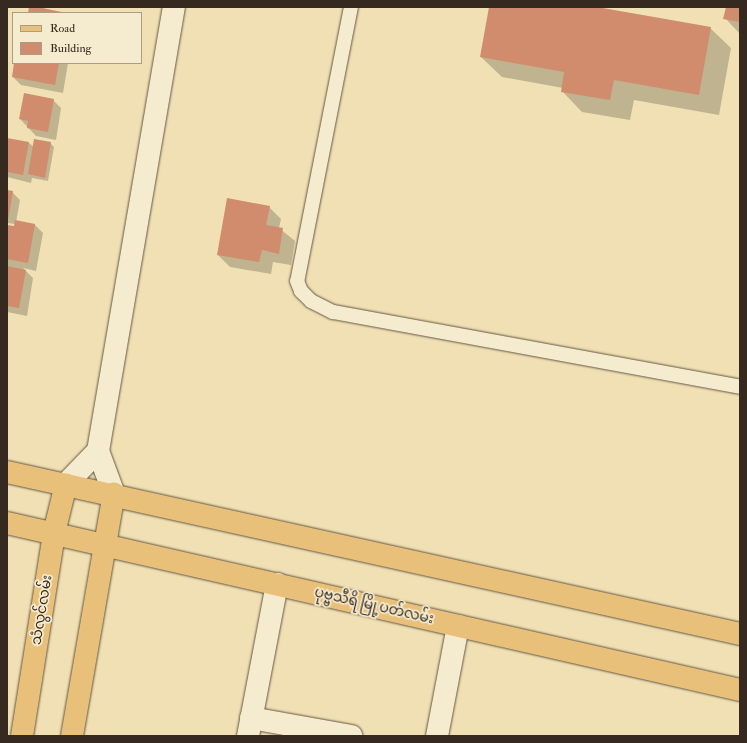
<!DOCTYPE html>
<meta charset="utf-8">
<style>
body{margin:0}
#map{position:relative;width:747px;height:743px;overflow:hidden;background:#f0e0b3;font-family:"IM FELL Double Pica","Noto Sans Myanmar",serif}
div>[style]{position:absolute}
.shadow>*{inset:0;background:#0003}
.building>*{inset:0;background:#d08c6d}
.roads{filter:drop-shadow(0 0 1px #645745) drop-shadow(0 0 1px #645745)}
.service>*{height:14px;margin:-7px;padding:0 7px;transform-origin:7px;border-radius:7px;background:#f5ebce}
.minor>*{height:22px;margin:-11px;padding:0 11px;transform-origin:11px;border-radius:11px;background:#f5ebce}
.primary>*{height:22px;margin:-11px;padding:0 11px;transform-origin:11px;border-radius:11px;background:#e8c07a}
span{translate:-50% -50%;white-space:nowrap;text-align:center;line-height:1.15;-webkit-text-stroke:3.5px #f5ebce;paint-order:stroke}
.street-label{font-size:14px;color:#362920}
.frame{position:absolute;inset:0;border:8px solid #362920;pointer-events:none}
.legend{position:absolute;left:12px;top:12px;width:130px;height:52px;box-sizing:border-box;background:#f5ebce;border:1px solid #a99d88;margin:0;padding:5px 7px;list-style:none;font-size:12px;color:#362920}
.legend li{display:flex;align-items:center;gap:8px;height:20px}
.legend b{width:20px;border:1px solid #a99d88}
</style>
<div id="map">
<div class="shadow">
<i style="clip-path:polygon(490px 7px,591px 7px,710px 28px,731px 48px,719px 115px,634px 100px,630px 120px,582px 112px,562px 91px,563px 88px,502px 77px,481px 57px)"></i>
<i style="clip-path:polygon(727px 7px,740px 7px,740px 34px,725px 18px)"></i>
<i style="clip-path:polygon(15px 63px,68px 63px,63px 93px,21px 85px,13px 77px)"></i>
<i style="clip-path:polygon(53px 100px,61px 108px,56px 140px,36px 136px,20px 119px)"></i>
<i style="clip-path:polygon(7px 139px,29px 143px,34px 147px,50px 143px,54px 147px,48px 181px,32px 178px,31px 183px,7px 177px)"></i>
<i style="clip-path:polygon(7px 190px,12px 192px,20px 200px,16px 222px,35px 225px,43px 233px,36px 271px,23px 268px,33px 278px,27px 316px,7px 312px,7px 226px,15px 227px,15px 224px,7px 223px)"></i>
<i style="clip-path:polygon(269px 207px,281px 219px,279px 228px,295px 241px,291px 265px,273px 262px,271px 274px,230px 267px,218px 255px)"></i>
</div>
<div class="building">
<i style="clip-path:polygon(29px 7px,38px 7px,66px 13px,28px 13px)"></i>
<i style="clip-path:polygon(489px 7px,597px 7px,711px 27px,699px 95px,614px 80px,610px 100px,561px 92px,564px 72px,480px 57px)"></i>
<i style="clip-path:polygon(726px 7px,740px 7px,740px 22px,723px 19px)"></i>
<i style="clip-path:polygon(14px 63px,59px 63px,55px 85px,12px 77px)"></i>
<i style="clip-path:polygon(24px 93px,54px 99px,48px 132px,27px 128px,28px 121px,19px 119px)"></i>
<i style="clip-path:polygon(7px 138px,29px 142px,23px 175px,7px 172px)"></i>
<i style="clip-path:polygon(34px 139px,51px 142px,45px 178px,28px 174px)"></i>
<i style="clip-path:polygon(7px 190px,13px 191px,8px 220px,7px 220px)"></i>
<i style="clip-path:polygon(227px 198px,270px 206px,266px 225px,283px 228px,279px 254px,262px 250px,259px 262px,217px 255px)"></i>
<i style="clip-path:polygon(15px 220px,35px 224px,28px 263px,7px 259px,7px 225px,14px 226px)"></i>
<i style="clip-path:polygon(7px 266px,26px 270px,19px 308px,7px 306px)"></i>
</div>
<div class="roads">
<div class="service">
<i style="left:351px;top:7px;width:279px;rotate:101.1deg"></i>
<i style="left:297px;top:281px;width:11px;rotate:68deg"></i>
<i style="left:301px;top:291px;width:14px;rotate:45deg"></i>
<i style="left:311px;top:301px;width:25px;rotate:27deg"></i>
<i style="left:333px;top:312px;width:414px;rotate:10.4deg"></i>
</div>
<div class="minor">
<i style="left:66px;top:484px;width:46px;rotate:-45.9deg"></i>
<i style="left:114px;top:494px;width:46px;rotate:-110.4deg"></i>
<i style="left:98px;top:451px;width:450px;rotate:-80.3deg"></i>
<i style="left:251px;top:718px;width:102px;rotate:10.2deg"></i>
<i style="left:248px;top:736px;width:155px;rotate:-79.2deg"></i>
<i style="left:437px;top:736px;width:112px;rotate:-79.2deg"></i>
</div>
<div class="primary">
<i style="left:7px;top:472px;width:751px;rotate:12.46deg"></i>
<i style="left:7px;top:523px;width:752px;rotate:12.83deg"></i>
<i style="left:22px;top:736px;width:206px;rotate:-81deg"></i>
<i style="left:54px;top:533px;width:50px;rotate:-76.2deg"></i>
<i style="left:72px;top:736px;width:246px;rotate:-80.2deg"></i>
</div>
</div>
<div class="street-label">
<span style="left:374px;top:606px;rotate:13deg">ပုဗ္ဗသီရိ မြို့ပတ်လမ်း</span>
<span style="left:42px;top:610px;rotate:-81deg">သံလွင်လမ်း</span>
</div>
<div class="frame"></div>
<ul class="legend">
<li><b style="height:5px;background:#e8c07a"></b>Road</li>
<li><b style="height:11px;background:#d08c6d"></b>Building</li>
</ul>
</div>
